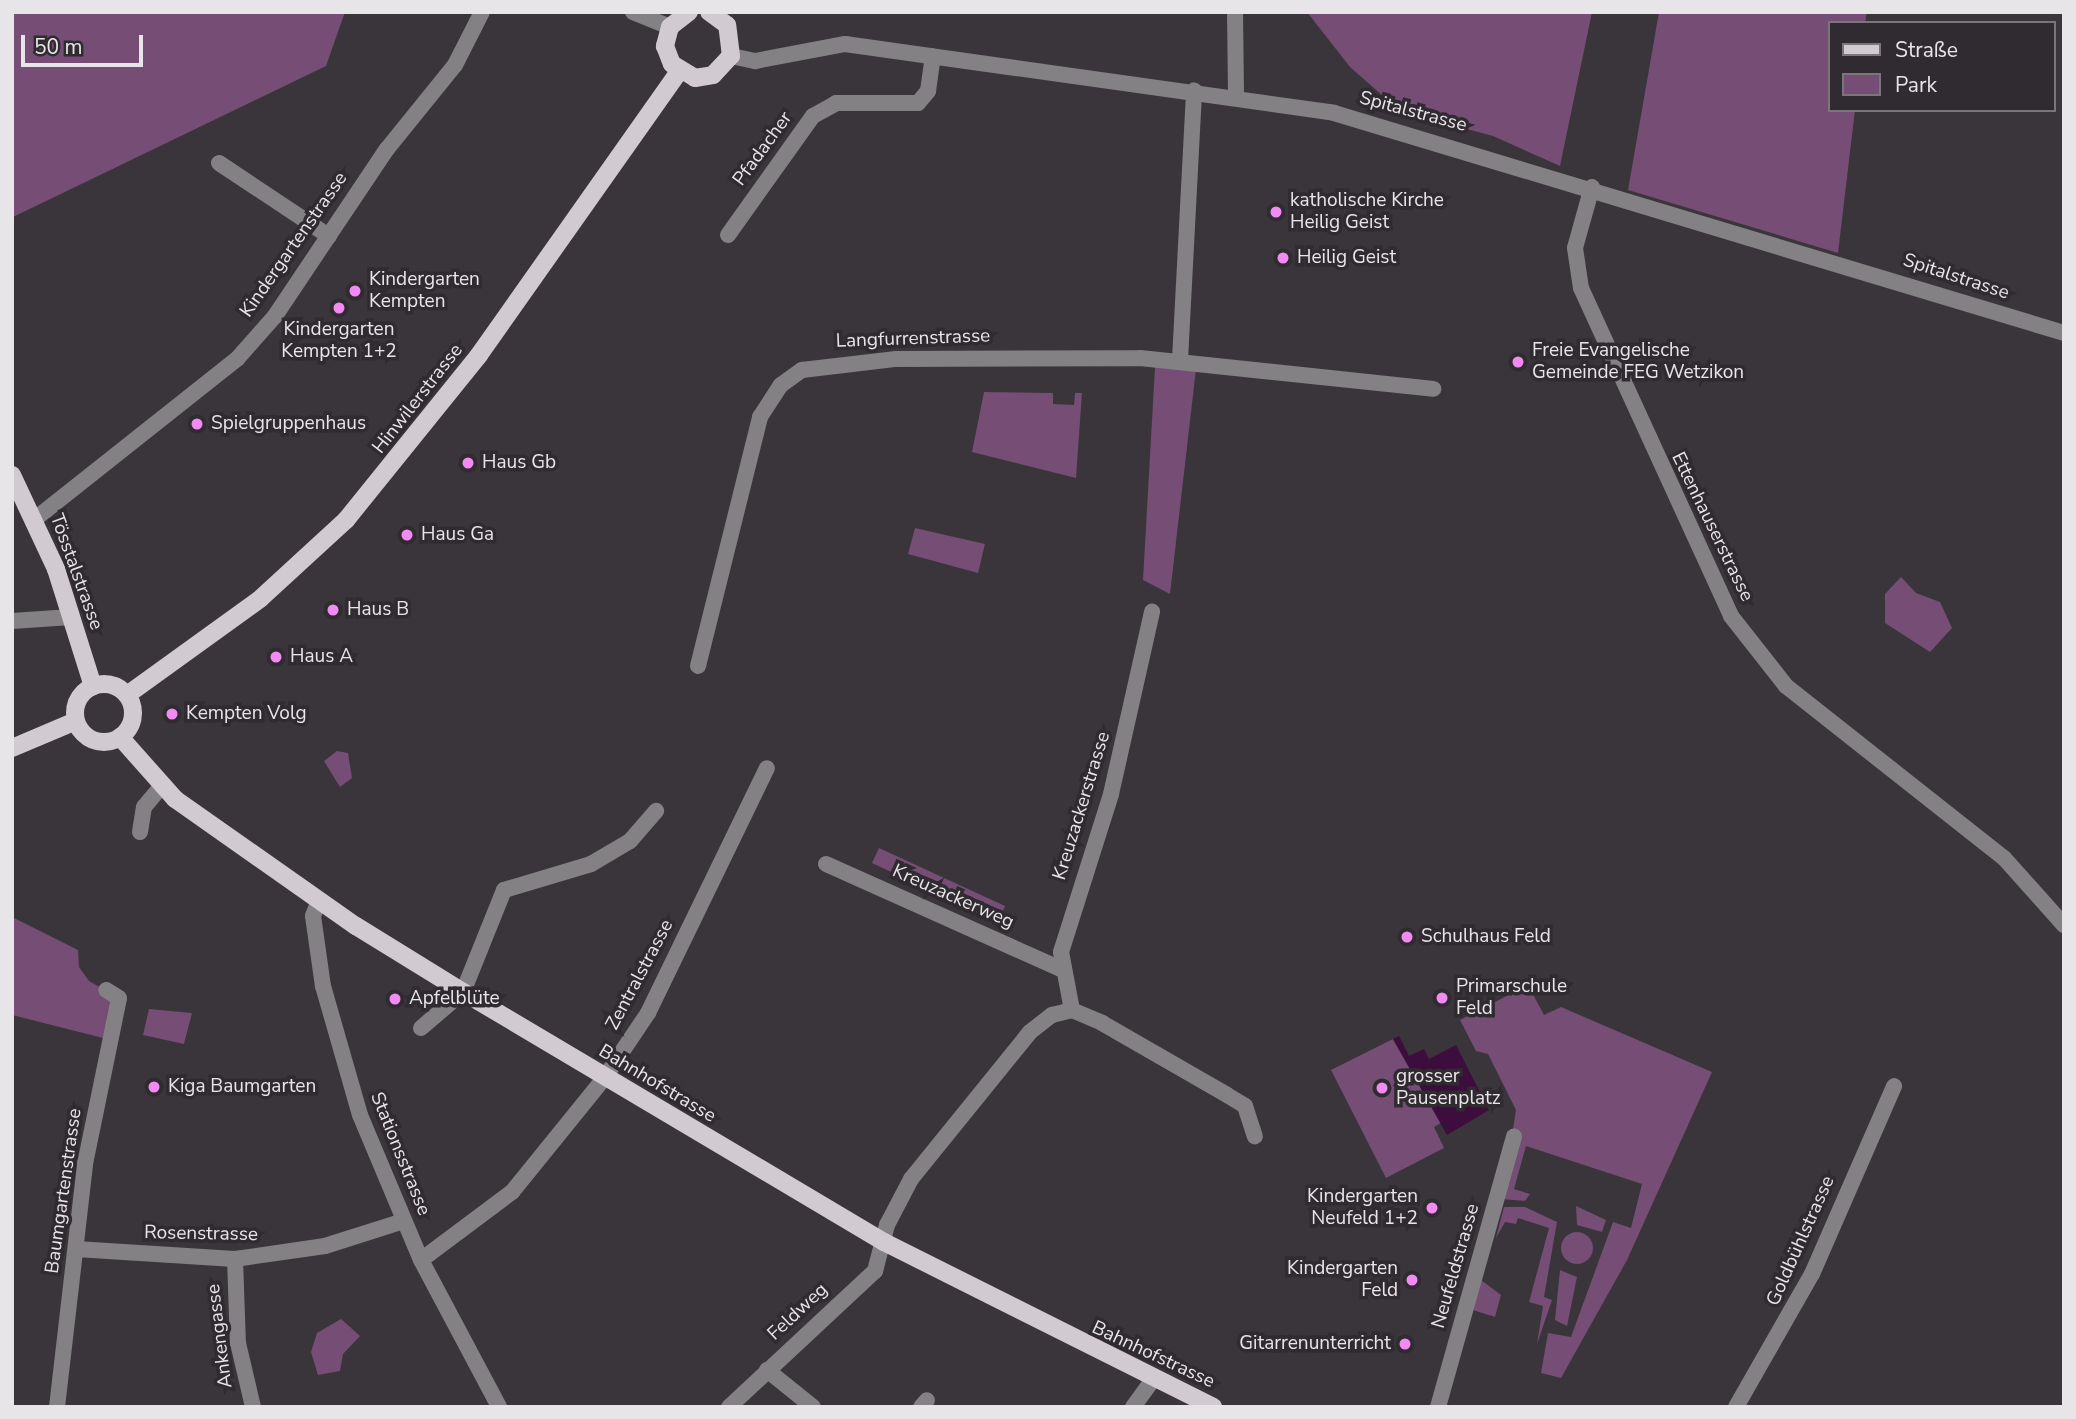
<!DOCTYPE html>
<meta charset="utf-8">
<style>
body{margin:0}
#map{position:relative;width:2076px;height:1419px;overflow:hidden;background:#3a353a;font-family:"Nunito Sans",sans-serif}
div>[style]{position:absolute}
.green>*{inset:0;background:#754d75}
.round{border-radius:50%}
.water>*{inset:0;background:#3c0d3d}
.minor>*{height:16px;margin:-8px;padding:0 8px;transform-origin:8px;border-radius:8px;background:#848184}
.major>*{height:18px;margin:-9px;padding:0 9px;transform-origin:9px;border-radius:9px;background:#d1cbd1}
.major>.ring{margin:-9px;padding:0;box-sizing:content-box;background:none;border:18px solid #d1cbd1;border-radius:50%}
.dots>*{width:19px;height:19px;translate:-50% -50%;box-sizing:border-box;border:4px solid #302b30;border-radius:50%}
span{translate:-50% -50%;white-space:nowrap;text-align:center;line-height:1.15;-webkit-text-stroke:7px #302b30;paint-order:stroke}
.street-label{font-size:19px;color:#e8e5e8}
.poi-label{font-size:19px;color:#e8e5e8}
.left{translate:0 -50%;text-align:left}
.right{translate:-100% -50%;text-align:right}
.frame{position:absolute;inset:0;border:14px solid #e8e5e8;pointer-events:none}
.legend{position:absolute;left:1828px;top:21px;width:228px;height:91px;box-sizing:border-box;background:#302b30;border:2px solid #7a757a;margin:0;padding:9px 12px;list-style:none;font-size:21px;color:#e8e5e8}
.legend li{display:flex;align-items:center;gap:14px;height:35px}
.legend b{width:35px;border:2px solid #7a757a}
.scale{position:absolute;left:21px;top:35px;width:122px;height:32px;box-sizing:border-box;border:4px solid #e8e5e8;border-top:0;padding-left:9px;font-size:21px;line-height:24px;white-space:nowrap;color:#e8e5e8;-webkit-text-stroke:5px #302b30;paint-order:stroke}
</style>
<div id="map">
<div class="green">
<i style="clip-path:polygon(12px 12px,345px 12px,326px 66px,13px 217px)"></i>
<i style="clip-path:polygon(1307px 12px,1592px 12px,1560px 166px,1493px 136px,1400px 111px,1350px 67px)"></i>
<i style="clip-path:polygon(1659px 12px,1867px 12px,1865px 23px,1829px 23px,1829px 110px,1855px 110px,1838px 253px,1628px 190px)"></i>
<i style="clip-path:polygon(1155px 367px,1196px 369px,1170px 594px,1143px 580px)"></i>
<i style="clip-path:polygon(984px 392px,1053px 393px,1053px 404px,1074px 405px,1075px 393px,1082px 393px,1076px 478px,972px 452px)"></i>
<i style="clip-path:polygon(915px 528px,985px 544px,978px 573px,908px 554px)"></i>
<i style="clip-path:polygon(1901px 577px,1916px 593px,1940px 602px,1952px 628px,1930px 652px,1885px 623px,1885px 594px)"></i>
<i style="clip-path:polygon(337px 751px,348px 753px,352px 778px,340px 787px,324px 761px)"></i>
<i style="clip-path:polygon(879px 848px,1005px 906px,998px 922px,872px 863px)"></i>
<i style="clip-path:polygon(12px 917px,78px 950px,79px 967px,89px 981px,119px 998px,111px 1040px,12px 1015px)"></i>
<i style="clip-path:polygon(1528px 985px,1544px 1015px,1561px 1007px,1712px 1072px,1627px 1260px,1561px 1378px,1541px 1373px,1548px 1333px,1571px 1337px,1613px 1222px,1631px 1228px,1642px 1184px,1526px 1146px,1514px 1189px,1530px 1194px,1525px 1201px,1502px 1199px,1516px 1110px,1488px 1054px,1476px 1051px,1460px 1020px)"></i>
<i style="clip-path:polygon(149px 1009px,192px 1013px,184px 1044px,143px 1035px)"></i>
<i style="clip-path:polygon(1393px 1039px,1441px 1123px,1434px 1127px,1444px 1148px,1386px 1178px,1331px 1070px)"></i>
<i style="clip-path:polygon(1576px 1206px,1606px 1220px,1602px 1232px,1577px 1225px)"></i>
<i style="clip-path:polygon(1504px 1207px,1525px 1207px,1557px 1222px,1544px 1297px,1552px 1300px,1537px 1344px,1543px 1306px,1529px 1302px,1549px 1228px,1518px 1218px,1516px 1224px,1505px 1222px,1496px 1238px)"></i>
<i class="round" style="left:1561px;top:1232px;width:32px;height:32px"></i>
<i style="clip-path:polygon(1560px 1270px,1577px 1277px,1567px 1326px,1555px 1320px)"></i>
<i style="clip-path:polygon(1481px 1280px,1501px 1295px,1495px 1317px,1473px 1310px)"></i>
<i style="clip-path:polygon(341px 1319px,360px 1336px,343px 1354px,340px 1371px,318px 1375px,311px 1352px,317px 1333px)"></i>
</div>
<div class="water">
<i style="clip-path:polygon(1399px 1036px,1409px 1056px,1424px 1049px,1429px 1059px,1456px 1045px,1489px 1110px,1447px 1135px,1393px 1039px)"></i>
</div>
<div class="minor">
<i style="left:633px;top:12px;width:40px;rotate:22deg"></i>
<i style="left:1235px;top:12px;width:84px;rotate:89.3deg"></i>
<i style="left:731px;top:56px;width:25px;rotate:12deg"></i>
<i style="left:755px;top:61px;width:92px;rotate:-10.7deg"></i>
<i style="left:845px;top:44px;width:494px;rotate:8deg"></i>
<i style="left:1334px;top:113px;width:762px;rotate:16.77deg"></i>
<i style="left:219px;top:163px;width:132px;rotate:33.6deg"></i>
<i style="left:1592px;top:187px;width:63px;rotate:105.6deg"></i>
<i style="left:1575px;top:248px;width:40px;rotate:81.5deg"></i>
<i style="left:1581px;top:288px;width:361px;rotate:65.4deg"></i>
<i style="left:1731px;top:616px;width:89px;rotate:51.8deg"></i>
<i style="left:1786px;top:686px;width:278px;rotate:38.3deg"></i>
<i style="left:2004px;top:858px;width:90px;rotate:48.2deg"></i>
<i style="left:728px;top:235px;width:146px;rotate:-54.5deg"></i>
<i style="left:813px;top:116px;width:26px;rotate:-29deg"></i>
<i style="left:836px;top:103px;width:82px"></i>
<i style="left:918px;top:103px;width:16px;rotate:-50deg"></i>
<i style="left:928px;top:91px;width:35px;rotate:-82deg"></i>
<i style="left:1180px;top:360px;width:270px;rotate:-87deg"></i>
<i style="left:35px;top:519px;width:258px;rotate:-38.4deg"></i>
<i style="left:237px;top:359px;width:57px;rotate:-48.5deg"></i>
<i style="left:275px;top:316px;width:201px;rotate:-56.2deg"></i>
<i style="left:387px;top:149px;width:108px;rotate:-51deg"></i>
<i style="left:455px;top:65px;width:59px;rotate:-63deg"></i>
<i style="left:12px;top:621px;width:59px;rotate:-3.9deg"></i>
<i style="left:698px;top:666px;width:257px;rotate:-76deg"></i>
<i style="left:760px;top:417px;width:38px;rotate:-57deg"></i>
<i style="left:781px;top:385px;width:26px;rotate:-36deg"></i>
<i style="left:802px;top:370px;width:95px;rotate:-6.7deg"></i>
<i style="left:896px;top:359px;width:244px;rotate:-0.2deg"></i>
<i style="left:1140px;top:358px;width:295px;rotate:6deg"></i>
<i style="left:140px;top:832px;width:25px;rotate:-81deg"></i>
<i style="left:144px;top:807px;width:26px;rotate:-50deg"></i>
<i style="left:826px;top:864px;width:260px;rotate:24.1deg"></i>
<i style="left:319px;top:901px;width:16px;rotate:112deg"></i>
<i style="left:313px;top:916px;width:71px;rotate:81.9deg"></i>
<i style="left:323px;top:986px;width:134px;rotate:74deg"></i>
<i style="left:360px;top:1115px;width:157px;rotate:67.2deg"></i>
<i style="left:421px;top:1260px;width:166px;rotate:62deg"></i>
<i style="left:1072px;top:1010px;width:59px;rotate:-100.7deg"></i>
<i style="left:1061px;top:952px;width:166px;rotate:-72.4deg"></i>
<i style="left:1111px;top:794px;width:187px;rotate:-77.3deg"></i>
<i style="left:421px;top:1028px;width:55px;rotate:-40.6deg"></i>
<i style="left:463px;top:992px;width:110px;rotate:-68.1deg"></i>
<i style="left:504px;top:890px;width:91px;rotate:-16.6deg"></i>
<i style="left:591px;top:864px;width:45px;rotate:-30.5deg"></i>
<i style="left:630px;top:841px;width:40px;rotate:-49deg"></i>
<i style="left:76px;top:1249px;width:159px;rotate:3.6deg"></i>
<i style="left:235px;top:1259px;width:91px;rotate:-8.2deg"></i>
<i style="left:325px;top:1246px;width:83px;rotate:-17.6deg"></i>
<i style="left:235px;top:1259px;width:84px;rotate:88deg"></i>
<i style="left:238px;top:1343px;width:66px;rotate:76.8deg"></i>
<i style="left:421px;top:1260px;width:114px;rotate:-36.8deg"></i>
<i style="left:512px;top:1192px;width:148px;rotate:-51deg"></i>
<i style="left:605px;top:1077px;width:77px;rotate:-56.1deg"></i>
<i style="left:648px;top:1013px;width:272px;rotate:-64.1deg"></i>
<i style="left:767px;top:1370px;width:59px;rotate:38.8deg"></i>
<i style="left:57px;top:1407px;width:245px;rotate:-83.4deg"></i>
<i style="left:85px;top:1164px;width:169px;rotate:-78.4deg"></i>
<i style="left:119px;top:998px;width:15px;rotate:-148deg"></i>
<i style="left:729px;top:1407px;width:200px;rotate:-43deg"></i>
<i style="left:875px;top:1271px;width:48px;rotate:-75.4deg"></i>
<i style="left:887px;top:1225px;width:52px;rotate:-62.4deg"></i>
<i style="left:911px;top:1179px;width:189px;rotate:-51deg"></i>
<i style="left:1030px;top:1032px;width:28px;rotate:-38deg"></i>
<i style="left:1052px;top:1015px;width:21px;rotate:-14deg"></i>
<i style="left:1072px;top:1010px;width:33px;rotate:23deg"></i>
<i style="left:1102px;top:1023px;width:144px;rotate:29.9deg"></i>
<i style="left:1227px;top:1095px;width:21px;rotate:31deg"></i>
<i style="left:1245px;top:1106px;width:32px;rotate:72deg"></i>
<i style="left:921px;top:1407px;width:9px;rotate:-49deg"></i>
<i style="left:1133px;top:1407px;width:34px;rotate:-54deg"></i>
<i style="left:1438px;top:1407px;width:281px;rotate:-74.3deg"></i>
<i style="left:1736px;top:1407px;width:153px;rotate:-60.3deg"></i>
<i style="left:1812px;top:1274px;width:205px;rotate:-66.4deg"></i>
</div>
<div class="major">
<i style="left:689px;top:12px;width:24px;rotate:142deg"></i>
<i style="left:670px;top:27px;width:20px;rotate:105deg"></i>
<i style="left:665px;top:46px;width:19px;rotate:69deg"></i>
<i style="left:672px;top:64px;width:27px;rotate:31deg"></i>
<i style="left:695px;top:78px;width:18px;rotate:-9deg"></i>
<i style="left:713px;top:75px;width:26px;rotate:-47deg"></i>
<i style="left:731px;top:56px;width:31px;rotate:-97deg"></i>
<i style="left:727px;top:25px;width:22px;rotate:-144deg"></i>
<i style="left:12px;top:475px;width:104px;rotate:64.9deg"></i>
<i style="left:56px;top:569px;width:123px;rotate:72.5deg"></i>
<i class="ring" style="left:75px;top:684px;width:40px;height:40px"></i>
<i style="left:127px;top:695px;width:164px;rotate:-35.8deg"></i>
<i style="left:260px;top:599px;width:117px;rotate:-42.6deg"></i>
<i style="left:346px;top:520px;width:212px;rotate:-51.1deg"></i>
<i style="left:479px;top:355px;width:347px;rotate:-54.8deg"></i>
<i style="left:120px;top:737px;width:83px;rotate:48.4deg"></i>
<i style="left:175px;top:799px;width:221px;rotate:35.1deg"></i>
<i style="left:356px;top:926px;width:126px;rotate:31.7deg"></i>
<i style="left:463px;top:992px;width:490px;rotate:30.7deg"></i>
<i style="left:884px;top:1242px;width:368px;rotate:26.6deg"></i>
<i style="left:12px;top:748px;width:69px;rotate:-22.9deg"></i>
</div>
<div class="dots">
<i style="left:1276px;top:212px;background:#f28af3"></i>
<i style="left:1283px;top:258px;background:#f28af3"></i>
<i style="left:355px;top:291px;background:#f28af3"></i>
<i style="left:339px;top:308px;background:#f28af3"></i>
<i style="left:1518px;top:362px;background:#f28af3"></i>
<i style="left:197px;top:424px;background:#f28af3"></i>
<i style="left:468px;top:463px;background:#f28af3"></i>
<i style="left:407px;top:535px;background:#f28af3"></i>
<i style="left:333px;top:610px;background:#f28af3"></i>
<i style="left:276px;top:657px;background:#f28af3"></i>
<i style="left:172px;top:714px;background:#f28af3"></i>
<i style="left:1407px;top:937px;background:#f28af3"></i>
<i style="left:1442px;top:998px;background:#f28af3"></i>
<i style="left:395px;top:999px;background:#f28af3"></i>
<i style="left:154px;top:1087px;background:#f28af3"></i>
<i style="left:1382px;top:1088px;background:#f28af3"></i>
<i style="left:1432px;top:1208px;background:#f28af3"></i>
<i style="left:1412px;top:1280px;background:#f28af3"></i>
<i style="left:1405px;top:1344px;background:#f28af3"></i>
</div>
<div class="street-label">
<span style="left:1413px;top:112px;rotate:15deg">Spitalstrasse</span>
<span style="left:763px;top:149px;rotate:-54deg">Pfadacher</span>
<span style="left:294px;top:245px;rotate:-55deg">Kindergartenstrasse</span>
<span style="left:1956px;top:277px;rotate:18deg">Spitalstrasse</span>
<span style="left:913px;top:339px;rotate:-2deg">Langfurrenstrasse</span>
<span style="left:418px;top:399px;rotate:-52deg">Hinwilerstrasse</span>
<span style="left:1712px;top:527px;rotate:64deg">Ettenhauserstrasse</span>
<span style="left:76px;top:572px;rotate:70deg">Tösstalstrasse</span>
<span style="left:1082px;top:806px;rotate:-73deg">Kreuzackerstrasse</span>
<span style="left:953px;top:897px;rotate:24deg">Kreuzackerweg</span>
<span style="left:640px;top:975px;rotate:-62deg">Zentralstrasse</span>
<span style="left:657px;top:1084px;rotate:31deg">Bahnhofstrasse</span>
<span style="left:400px;top:1154px;rotate:68deg">Stationsstrasse</span>
<span style="left:64px;top:1191px;rotate:-82deg">Baumgartenstrasse</span>
<span style="left:201px;top:1234px;rotate:1deg">Rosenstrasse</span>
<span style="left:1801px;top:1241px;rotate:-66deg">Goldbühlstrasse</span>
<span style="left:1456px;top:1266px;rotate:-74deg">Neufeldstrasse</span>
<span style="left:798px;top:1312px;rotate:-43deg">Feldweg</span>
<span style="left:220px;top:1336px;rotate:-97deg">Ankengasse</span>
<span style="left:1153px;top:1355px;rotate:25deg">Bahnhofstrasse</span>
</div>
<div class="poi-label">
<span class="left" style="left:1290px;top:212px">katholische Kirche<br>Heilig Geist</span>
<span class="left" style="left:1297px;top:258px">Heilig Geist</span>
<span class="left" style="left:369px;top:291px">Kindergarten<br>Kempten</span>
<span style="left:339px;top:341px">Kindergarten<br>Kempten 1+2</span>
<span class="left" style="left:1532px;top:362px">Freie Evangelische<br>Gemeinde FEG Wetzikon</span>
<span class="left" style="left:211px;top:424px">Spielgruppenhaus</span>
<span class="left" style="left:482px;top:463px">Haus Gb</span>
<span class="left" style="left:421px;top:535px">Haus Ga</span>
<span class="left" style="left:347px;top:610px">Haus B</span>
<span class="left" style="left:290px;top:657px">Haus A</span>
<span class="left" style="left:186px;top:714px">Kempten Volg</span>
<span class="left" style="left:1421px;top:937px">Schulhaus Feld</span>
<span class="left" style="left:1456px;top:998px">Primarschule<br>Feld</span>
<span class="left" style="left:409px;top:999px">Apfelblüte</span>
<span class="left" style="left:1396px;top:1088px">grosser<br>Pausenplatz</span>
<span class="left" style="left:168px;top:1087px">Kiga Baumgarten</span>
<span class="right" style="left:1418px;top:1208px">Kindergarten<br>Neufeld 1+2</span>
<span class="right" style="left:1398px;top:1280px">Kindergarten<br>Feld</span>
<span class="right" style="left:1391px;top:1344px">Gitarrenunterricht</span>
</div>
<div class="frame"></div>
<ul class="legend">
<li><b style="height:9px;background:#d1cbd1"></b>Straße</li>
<li><b style="height:19px;background:#754d75"></b>Park</li>
</ul>
<div class="scale">50 m</div>
</div>
